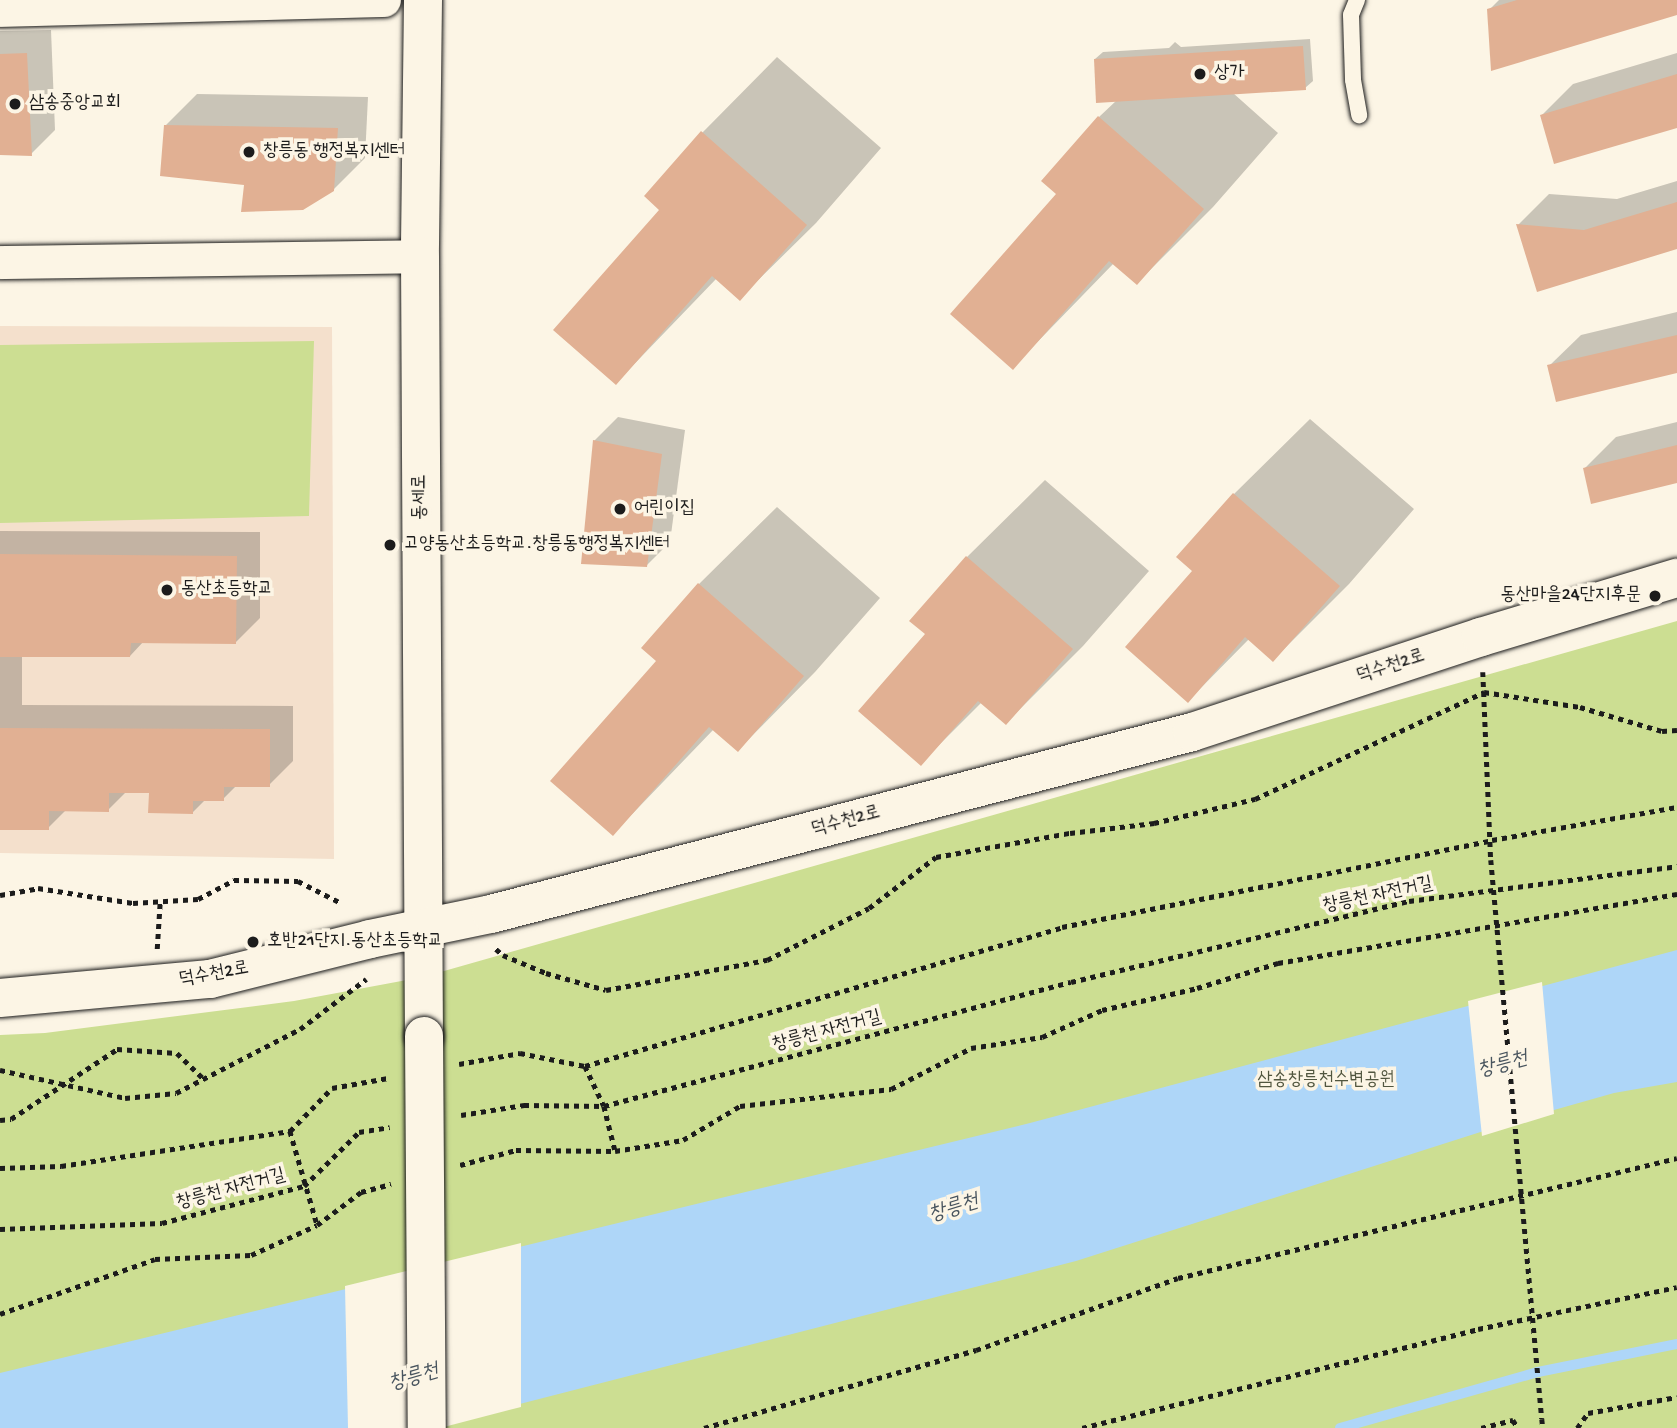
<!DOCTYPE html>
<meta charset="utf-8">
<style>
body{margin:0}
#map{position:relative;width:1677px;height:1428px;overflow:hidden;background:#fcf5e5;font-family:"Gochi Hand","Poor Story",sans-serif}
div>[style]{position:absolute}
.built>*{inset:0;background:#f4e0cc}
.green>*{inset:0;background:#ccde92}
.water>*{inset:0;background:#aed6f8}
.pier>*{inset:0;background:#fcf5e5}
.shadow>*{inset:0;background:#0003}
.stream>*{height:10px;margin:-5px;padding:0 5px;transform-origin:5px;border-radius:5px;background:#aed6f8}
.building>*{inset:0;background:#e1b093}
.path>*{height:4.5px;margin-top:-2.25px;transform-origin:0;background:repeating-linear-gradient(90deg,#1c1c1c 0 5px,transparent 0 10px)}
.roads{filter:drop-shadow(0 0 2px #1c1c1c) drop-shadow(0 0 2px #1c1c1c)}
.lane>*{height:16px;margin:-8px;padding:0 8px;transform-origin:8px;border-radius:8px;background:#fcf5e5}
.street>*{height:33px;margin:-16.5px;padding:0 16.5px;transform-origin:16.5px;border-radius:16.5px;background:#fcf5e5}
.secondary>*{height:38px;margin:-19px;padding:0 19px;transform-origin:19px;border-radius:19px;background:#fcf5e5}
.path-bridge>*{height:4.5px;margin-top:-2.25px;transform-origin:0;background:repeating-linear-gradient(90deg,#1c1c1c 0 5px,transparent 0 10px)}
.bridges{filter:drop-shadow(0 0 2px #1c1c1c) drop-shadow(0 0 2px #1c1c1c)}
.secondary-bridge>*{height:38px;margin:-19px;padding:0 19px;transform-origin:19px;border-radius:19px;background:#fcf5e5}
.dots>*{width:19px;height:19px;translate:-50% -50%;box-sizing:border-box;border:4px solid #fcf5e5;border-radius:50%}
span{translate:-50% -50%;white-space:nowrap;text-align:center;line-height:1.15;-webkit-text-stroke:7px #fcf5e5;paint-order:stroke}
.poi-label{font-size:19px;color:#1c1c1c}
.left{translate:0 -50%;text-align:left}
.right{translate:-100% -50%;text-align:right}
.street-label{font-size:19px;color:#1c1c1c}
.park-label{font-size:19px;color:#51563f}
.water-label{font-size:21px;color:#48545e;font-style:italic}
</style>
<div id="map">
<div class="built">
<i style="clip-path:polygon(0 326px,332px 327px,334px 859px,0 853px)"></i>
</div>
<div class="green">
<i style="clip-path:polygon(314px 341px,309px 516px,0 523px,0 345px)"></i>
<i style="clip-path:polygon(1677px 621px,1677px 1428px,0 1428px,0 1035px,45px 1033px,294px 1001px,423px 977px)"></i>
</div>
<div class="water">
<i style="clip-path:polygon(1677px 950px,1677px 1082px,1614px 1093px,1515px 1121px,1076px 1261px,426px 1428px,0 1428px,0 1373px,1030px 1123px)"></i>
</div>
<div class="pier">
<i style="clip-path:polygon(1542px 982px,1554px 1114px,1482px 1136px,1468px 1001px)"></i>
<i style="clip-path:polygon(521px 1243px,521px 1407px,440px 1428px,348px 1428px,345px 1286px)"></i>
</div>
<div class="shadow">
<i style="clip-path:polygon(1499px 0,1677px 0,1677px 13px,1489px 10px)"></i>
<i style="clip-path:polygon(51px 30px,55px 130px,31px 154px,0 153px,0 31px)"></i>
<i style="clip-path:polygon(1310px 39px,1313px 81px,1305px 88px,1233px 93px,1278px 133px,1213px 207px,1137px 283px,1114px 263px,1013px 367px,1058px 194px,1099px 117px,1117px 100px,1095px 59px,1103px 52px,1169px 48px,1175px 42px,1181px 47px)"></i>
<i style="clip-path:polygon(1677px 53px,1677px 126px,1542px 115px,1573px 84px)"></i>
<i style="clip-path:polygon(777px 57px,881px 148px,816px 223px,740px 298px,717px 278px,616px 383px,702px 133px)"></i>
<i style="clip-path:polygon(197px 94px,368px 97px,365px 158px,333px 190px,246px 183px,166px 125px)"></i>
<i style="clip-path:polygon(1677px 181px,1677px 247px,1518px 225px,1549px 194px,1617px 199px)"></i>
<i style="clip-path:polygon(1677px 312px,1677px 372px,1549px 366px,1581px 335px)"></i>
<i style="clip-path:polygon(618px 417px,685px 430px,670px 542px,646px 566px,594px 441px)"></i>
<i style="clip-path:polygon(1310px 419px,1414px 509px,1349px 584px,1273px 660px,1249px 639px,1188px 701px,1194px 571px,1179px 557px,1234px 494px)"></i>
<i style="clip-path:polygon(1677px 422px,1677px 481px,1585px 468px,1616px 437px)"></i>
<i style="clip-path:polygon(1045px 480px,1149px 571px,1083px 646px,1006px 723px,982px 702px,921px 763px,927px 634px,912px 620px,967px 557px)"></i>
<i style="clip-path:polygon(777px 507px,880px 598px,815px 672px,738px 750px,714px 729px,613px 834px,659px 661px,643px 647px,699px 584px)"></i>
<i style="clip-path:polygon(0 531px,260px 532px,260px 618px,236px 642px,144px 641px,130px 656px,22px 655px,22px 705px,293px 706px,293px 761px,269px 785px,237px 785px,223px 799px,206px 799px,193px 812px,150px 791px,127px 791px,108px 810px,66px 810px,48px 828px,0 828px)"></i>
</div>
<div class="stream">
<i style="left:1340px;top:1428px;width:206px;rotate:-15.8deg"></i>
<i style="left:1538px;top:1372px;width:142px;rotate:-11.4deg"></i>
</div>
<div class="building">
<i style="clip-path:polygon(1517px 0,1677px 0,1677px 15px,1491px 71px,1487px 9px)"></i>
<i style="clip-path:polygon(1303px 46px,1306px 90px,1096px 103px,1094px 59px)"></i>
<i style="clip-path:polygon(27px 53px,32px 156px,0 155px,0 54px)"></i>
<i style="clip-path:polygon(1677px 74px,1677px 128px,1554px 164px,1540px 115px)"></i>
<i style="clip-path:polygon(1098px 116px,1204px 209px,1137px 285px,1109px 261px,1013px 370px,950px 314px,1056px 194px,1041px 181px)"></i>
<i style="clip-path:polygon(164px 125px,338px 128px,334px 191px,303px 210px,241px 212px,244px 185px,160px 176px)"></i>
<i style="clip-path:polygon(701px 131px,807px 225px,740px 301px,712px 276px,616px 385px,553px 330px,659px 210px,644px 196px)"></i>
<i style="clip-path:polygon(1677px 202px,1677px 249px,1537px 292px,1516px 224px,1584px 230px)"></i>
<i style="clip-path:polygon(1677px 335px,1677px 373px,1556px 402px,1547px 365px)"></i>
<i style="clip-path:polygon(593px 440px,662px 454px,647px 567px,581px 564px)"></i>
<i style="clip-path:polygon(1677px 445px,1677px 483px,1591px 504px,1583px 468px)"></i>
<i style="clip-path:polygon(1233px 493px,1340px 586px,1273px 662px,1245px 637px,1188px 703px,1125px 647px,1192px 571px,1176px 557px)"></i>
<i style="clip-path:polygon(0 554px,237px 556px,236px 644px,131px 643px,130px 657px,0 657px)"></i>
<i style="clip-path:polygon(966px 556px,1073px 649px,1006px 725px,978px 701px,921px 766px,858px 711px,925px 634px,909px 621px)"></i>
<i style="clip-path:polygon(698px 583px,804px 676px,738px 752px,709px 727px,613px 836px,550px 781px,656px 661px,641px 648px)"></i>
<i style="clip-path:polygon(0 728px,270px 729px,270px 787px,224px 787px,224px 801px,193px 801px,193px 814px,148px 813px,149px 793px,109px 793px,109px 812px,49px 811px,49px 830px,0 830px)"></i>
</div>
<div class="path">
<i style="left:1483px;top:672px;width:188px;rotate:87.6deg"></i>
<i style="left:0;top:895px;width:39px;rotate:-10deg"></i>
<i style="left:38px;top:888px;width:96px;rotate:9deg"></i>
<i style="left:133px;top:903px;width:65px;rotate:-3.5deg"></i>
<i style="left:198px;top:899px;width:41px;rotate:-27.8deg"></i>
<i style="left:234px;top:880px;width:64px;rotate:0.9deg"></i>
<i style="left:298px;top:881px;width:48px;rotate:27.1deg"></i>
<i style="left:157px;top:949px;width:48px;rotate:-86.4deg"></i>
<i style="left:496px;top:949px;width:9px;rotate:41deg"></i>
<i style="left:503px;top:955px;width:47px;rotate:22.7deg"></i>
<i style="left:546px;top:973px;width:62px;rotate:15.8deg"></i>
<i style="left:606px;top:990px;width:164px;rotate:-10.6deg"></i>
<i style="left:767px;top:960px;width:114px;rotate:-27deg"></i>
<i style="left:869px;top:908px;width:84px;rotate:-37.3deg"></i>
<i style="left:936px;top:857px;width:136px;rotate:-10.2deg"></i>
<i style="left:1070px;top:833px;width:85px;rotate:-6.8deg"></i>
<i style="left:1154px;top:823px;width:104px;rotate:-13.4deg"></i>
<i style="left:1255px;top:799px;width:253px;rotate:-25deg"></i>
<i style="left:1484px;top:692px;width:97px;rotate:8.9deg"></i>
<i style="left:1580px;top:707px;width:85px;rotate:16.3deg"></i>
<i style="left:1662px;top:731px;width:15px;rotate:-4deg"></i>
<i style="left:459px;top:1064px;width:62px;rotate:-10.2deg"></i>
<i style="left:520px;top:1053px;width:66px;rotate:11.3deg"></i>
<i style="left:585px;top:1066px;width:497px;rotate:-16.2deg"></i>
<i style="left:1062px;top:927px;width:439px;rotate:-11.4deg"></i>
<i style="left:1492px;top:840px;width:188px;rotate:-10.1deg"></i>
<i style="left:585px;top:1066px;width:44px;rotate:64.6deg"></i>
<i style="left:604px;top:1106px;width:45px;rotate:76deg"></i>
<i style="left:0;top:1070px;width:128px;rotate:12.6deg"></i>
<i style="left:125px;top:1098px;width:51px;rotate:-5.6deg"></i>
<i style="left:176px;top:1093px;width:140px;rotate:-27.3deg"></i>
<i style="left:300px;top:1029px;width:83px;rotate:-37.1deg"></i>
<i style="left:461px;top:1115px;width:64px;rotate:-9deg"></i>
<i style="left:524px;top:1105px;width:80px;rotate:0.7deg"></i>
<i style="left:604px;top:1106px;width:483px;rotate:-14.9deg"></i>
<i style="left:1071px;top:982px;width:348px;rotate:-13.5deg"></i>
<i style="left:1409px;top:901px;width:270px;rotate:-7.4deg"></i>
<i style="left:0;top:1120px;width:11px;rotate:-5deg"></i>
<i style="left:11px;top:1119px;width:127px;rotate:-33.4deg"></i>
<i style="left:117px;top:1049px;width:60px;rotate:3.8deg"></i>
<i style="left:177px;top:1053px;width:37px;rotate:44deg"></i>
<i style="left:290px;top:1131px;width:97px;rotate:73.8deg"></i>
<i style="left:460px;top:1165px;width:58px;rotate:-15deg"></i>
<i style="left:516px;top:1150px;width:99px;rotate:0.6deg"></i>
<i style="left:615px;top:1151px;width:69px;rotate:-9.2deg"></i>
<i style="left:683px;top:1140px;width:66px;rotate:-30.8deg"></i>
<i style="left:740px;top:1106px;width:152px;rotate:-6.4deg"></i>
<i style="left:891px;top:1089px;width:90px;rotate:-27.1deg"></i>
<i style="left:971px;top:1048px;width:72px;rotate:-8.8deg"></i>
<i style="left:1042px;top:1037px;width:66px;rotate:-24.2deg"></i>
<i style="left:1102px;top:1010px;width:98px;rotate:-13deg"></i>
<i style="left:1197px;top:988px;width:85px;rotate:-17.2deg"></i>
<i style="left:1278px;top:963px;width:405px;rotate:-9.8deg"></i>
<i style="left:0;top:1168px;width:61px;rotate:-1.9deg"></i>
<i style="left:61px;top:1166px;width:232px;rotate:-8.7deg"></i>
<i style="left:290px;top:1131px;width:60px;rotate:-45.7deg"></i>
<i style="left:332px;top:1088px;width:57px;rotate:-10.1deg"></i>
<i style="left:0;top:1229px;width:162px;rotate:-2.1deg"></i>
<i style="left:162px;top:1223px;width:147px;rotate:-14.6deg"></i>
<i style="left:304px;top:1186px;width:77px;rotate:-44.5deg"></i>
<i style="left:359px;top:1132px;width:31px;rotate:-9deg"></i>
<i style="left:0;top:1314px;width:164px;rotate:-19.5deg"></i>
<i style="left:155px;top:1259px;width:96px;rotate:-2.4deg"></i>
<i style="left:251px;top:1255px;width:72px;rotate:-24.4deg"></i>
<i style="left:317px;top:1225px;width:55px;rotate:-36.9deg"></i>
<i style="left:361px;top:1192px;width:31px;rotate:-15deg"></i>
<i style="left:1542px;top:1419px;width:9px;rotate:84deg"></i>
<i style="left:704px;top:1428px;width:283px;rotate:-16deg"></i>
<i style="left:976px;top:1350px;width:214px;rotate:-19.6deg"></i>
<i style="left:1178px;top:1278px;width:513px;rotate:-13.52deg"></i>
<i style="left:1082px;top:1428px;width:408px;rotate:-14deg"></i>
<i style="left:1478px;top:1329px;width:203px;rotate:-11.9deg"></i>
<i style="left:1481px;top:1428px;width:33px;rotate:-14deg"></i>
<i style="left:1513px;top:1420px;width:9px;rotate:58deg"></i>
<i style="left:1577px;top:1428px;width:19px;rotate:-54deg"></i>
<i style="left:1588px;top:1413px;width:90px;rotate:-10.2deg"></i>
</div>
<div class="roads">
<div class="lane">
<i style="left:1357px;top:0;width:16px;rotate:112deg"></i>
<i style="left:1351px;top:15px;width:65px;rotate:88.2deg"></i>
<i style="left:1353px;top:80px;width:36px;rotate:80deg"></i>
</div>
<div class="street">
<i style="left:0;top:10px;width:384px;rotate:-1.5deg"></i>
<i style="left:0;top:262px;width:420px;rotate:-0.8deg"></i>
</div>
<div class="secondary">
<i style="left:423px;top:0;width:256px;rotate:90.7deg"></i>
<i style="left:420px;top:256px;width:780px;rotate:89.71deg"></i>
<i style="left:0;top:998px;width:211px;rotate:-5.2deg"></i>
<i style="left:210px;top:979px;width:165px;rotate:-14deg"></i>
<i style="left:370px;top:939px;width:124px;rotate:-11.7deg"></i>
<i style="left:491px;top:914px;width:724px;rotate:-14.55deg"></i>
<i style="left:1192px;top:732px;width:304px;rotate:-18.2deg"></i>
<i style="left:1481px;top:637px;width:205px;rotate:-16.8deg"></i>
</div>
</div>
<div class="path-bridge">
<i style="left:1491px;top:860px;width:561px;rotate:84.79deg"></i>
</div>
<div class="bridges">
<div class="secondary-bridge">
<i style="left:424px;top:1036px;width:392px;rotate:89.6deg"></i>
</div>
</div>
<div class="dots">
<i style="left:1200px;top:74px;background:#1c1c1c"></i>
<i style="left:15px;top:104px;background:#1c1c1c"></i>
<i style="left:249px;top:152px;background:#1c1c1c"></i>
<i style="left:620px;top:509px;background:#1c1c1c"></i>
<i style="left:390px;top:545px;background:#1c1c1c"></i>
<i style="left:167px;top:590px;background:#1c1c1c"></i>
<i style="left:1655px;top:596px;background:#1c1c1c"></i>
<i style="left:253px;top:942px;background:#1c1c1c"></i>
</div>
<div class="poi-label">
<span class="left" style="left:1214px;top:74px">상가</span>
<span class="left" style="left:29px;top:104px">삼송중앙교회</span>
<span class="left" style="left:263px;top:152px">창릉동 행정복지센터</span>
<span class="left" style="left:634px;top:509px">어린이집</span>
<span class="left" style="left:404px;top:545px">고양동산초등학교.창릉동행정복지센터</span>
<span class="left" style="left:181px;top:590px">동산초등학교</span>
<span class="right" style="left:1641px;top:596px">동산마을24단지후문</span>
<span class="left" style="left:267px;top:942px">호반21단지.동산초등학교</span>
</div>
<div class="street-label">
<span style="left:421px;top:497px;rotate:-90deg">동세로</span>
<span style="left:1391px;top:667px;rotate:-18deg">덕수천2로</span>
<span style="left:846px;top:822px;rotate:-15deg">덕수천2로</span>
<span style="left:1378px;top:896px;rotate:-12deg">창릉천 자전거길</span>
<span style="left:214px;top:975px;rotate:-10deg">덕수천2로</span>
<span style="left:827px;top:1032px;rotate:-15deg">창릉천 자전거길</span>
<span style="left:231px;top:1190px;rotate:-15deg">창릉천 자전거길</span>
</div>
<div class="park-label">
<span style="left:1326px;top:1081px">삼송창릉천수변공원</span>
</div>
<div class="water-label">
<span style="left:1503px;top:1066px;rotate:-15deg">창릉천</span>
<span style="left:954px;top:1210px;rotate:-17deg">창릉천</span>
<span style="left:414px;top:1379px;rotate:-16deg">창릉천</span>
</div>
</div>
